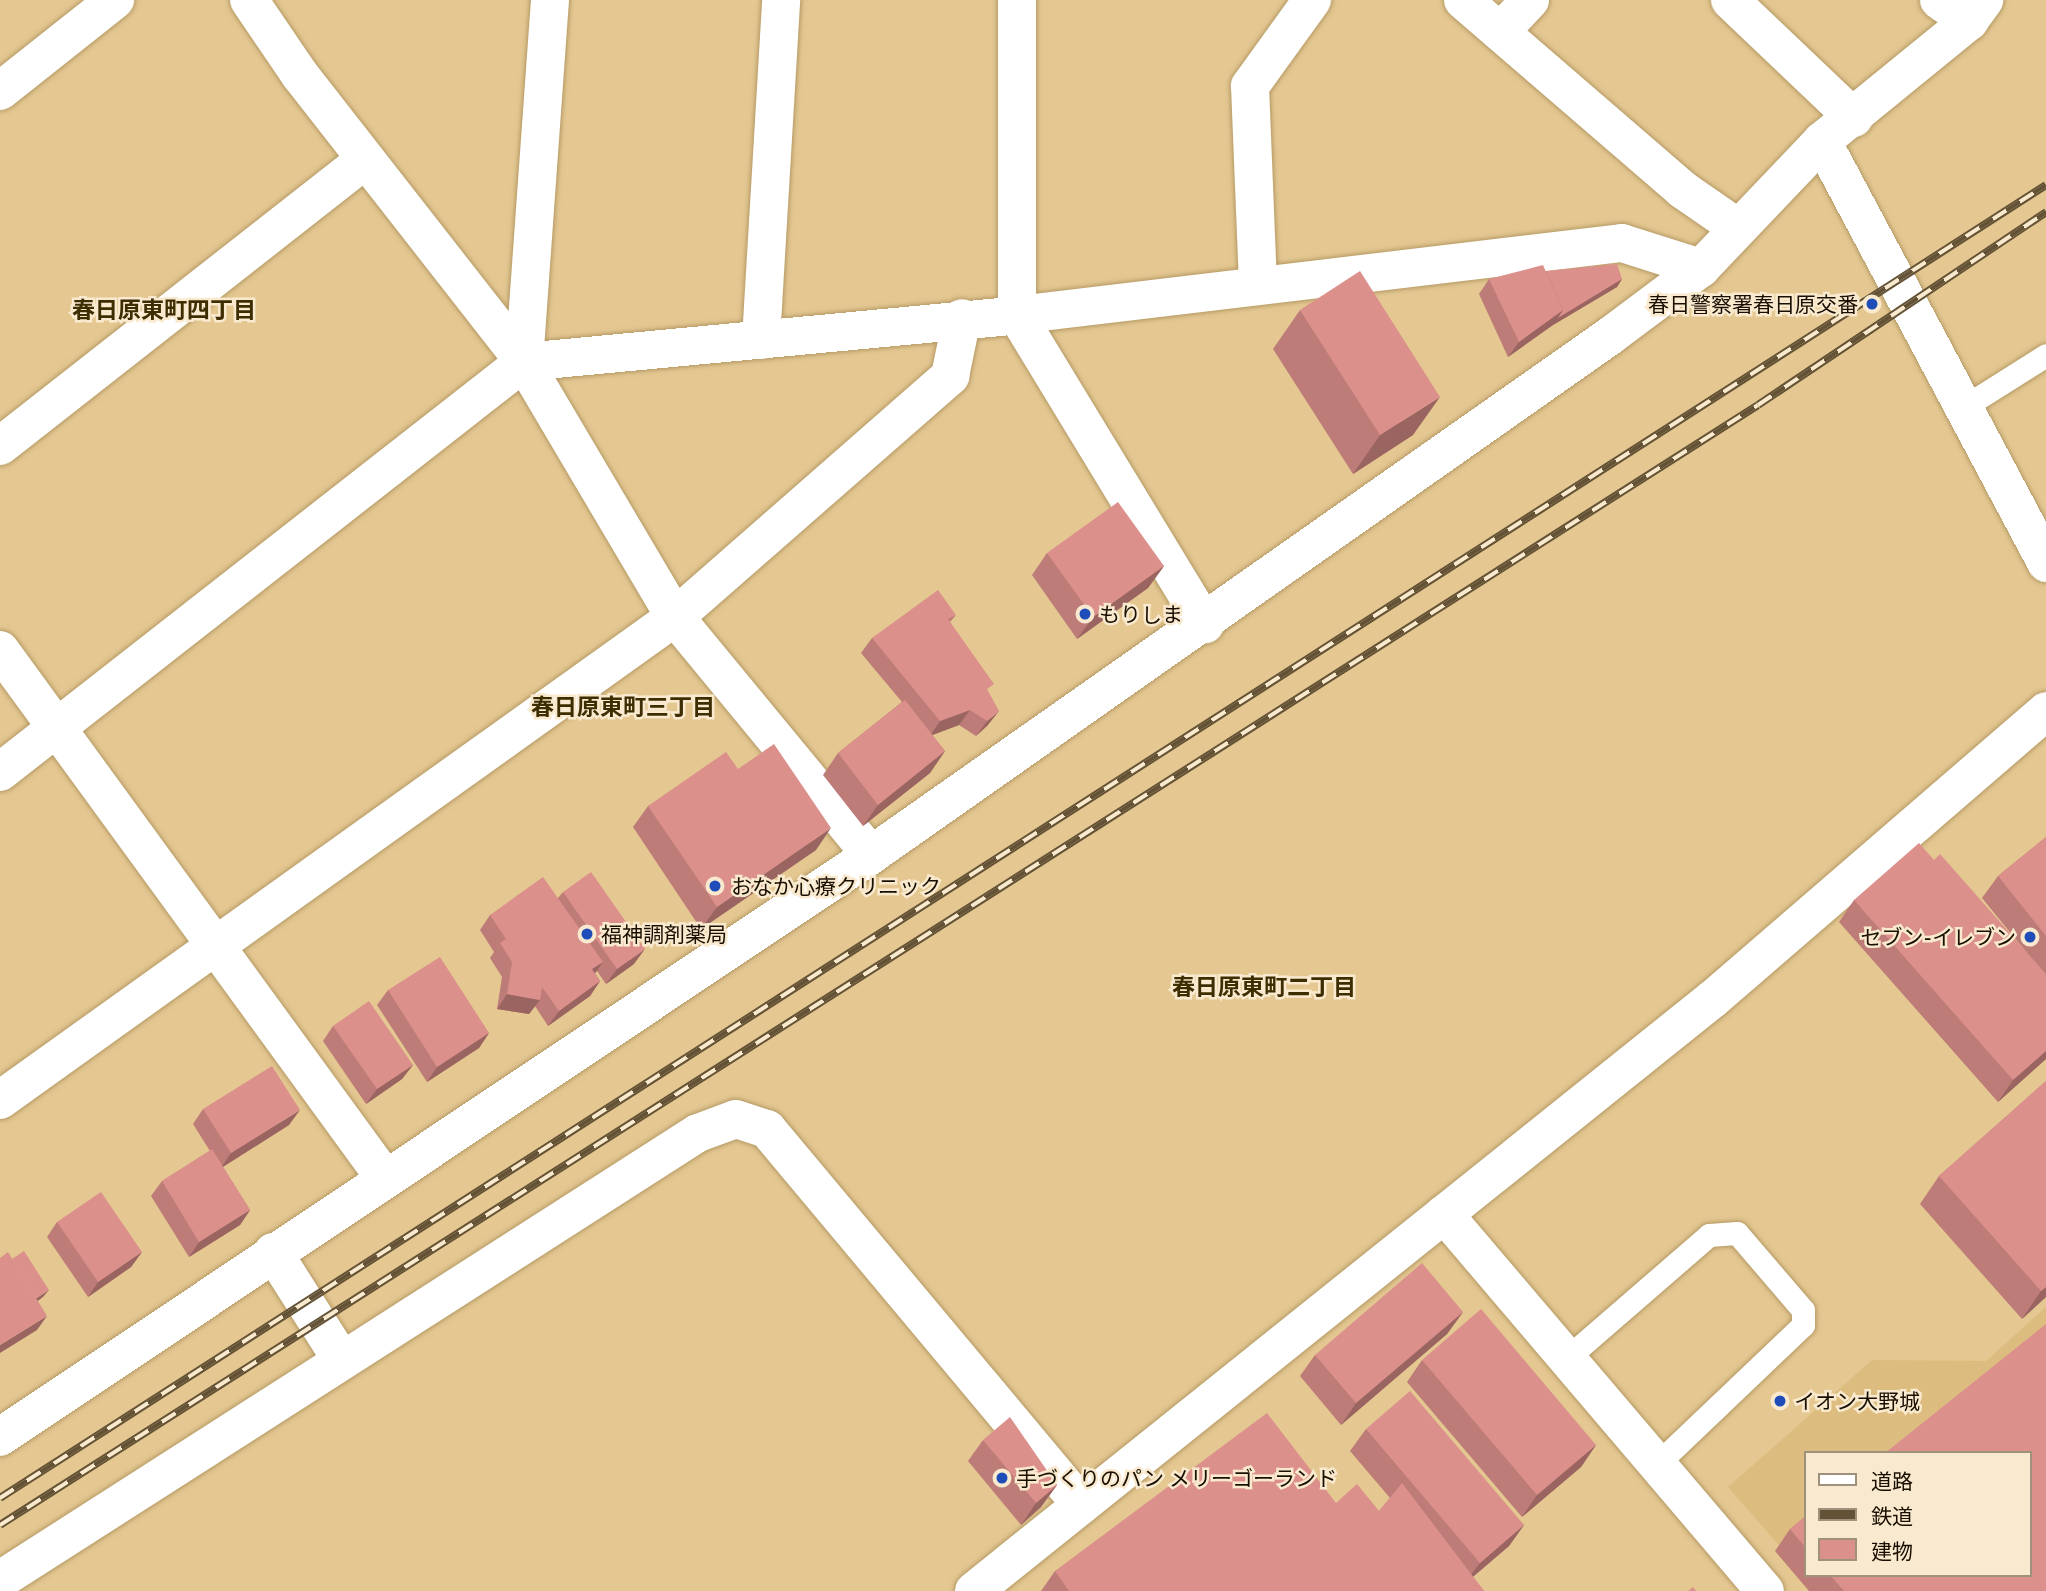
<!DOCTYPE html>
<meta charset="utf-8">
<style>
body{margin:0}
#map{position:relative;width:2046px;height:1591px;overflow:hidden;background:#e4c791;font-family:"IBM Plex Sans","Noto Sans JP",sans-serif}
div>[style]{position:absolute}
.built>*{inset:0;background:#ddbd7f}
.roads{filter:drop-shadow(0 0 2px #b59a65) drop-shadow(0 0 2px #b59a65)}
.service>*{height:23px;margin:-11.5px;padding:0 11.5px;transform-origin:11.5px;border-radius:11.5px;background:#fff}
.minor>*{height:38px;margin:-19px;padding:0 19px;transform-origin:19px;border-radius:19px;background:#fff}
.tertiary>*{height:38px;margin:-19px;padding:0 19px;transform-origin:19px;border-radius:19px;background:#fff}
.rail>*{height:8px;margin-top:-4px;transform-origin:0;background:repeating-linear-gradient(90deg,#f9eacf 0 16px,#635235 0 32px);box-sizing:border-box;border-block:2px solid #635235}
.wall>*{inset:0;background:#bd7c78}
.shaded-wall>*{inset:0;background:#9a6561}
.building>*{inset:0;background:#dc908b}
.dots>*{width:19px;height:19px;translate:-50% -50%;box-sizing:border-box;border:4px solid #f9eacf;border-radius:50%}
span{translate:-50% -50%;white-space:nowrap;text-align:center;line-height:1.15;-webkit-text-stroke:5px #f9eacf;paint-order:stroke}
.poi-label{font-size:21px;color:#190f00}
.right{translate:-100% -50%;text-align:right}
.left{translate:0 -50%;text-align:left}
.neighbourhood-label{font-size:23px;color:#3f2d02;font-weight:700}
.legend{position:absolute;left:1804px;top:1451px;width:228px;height:126px;box-sizing:border-box;background:#f9eacf;border:2px solid #9f927c;margin:0;padding:9px 12px;list-style:none;font-size:21px;color:#190f00}
.legend li{display:flex;align-items:center;gap:14px;height:35px}
.legend b{width:35px;border:2px solid #9f927c}
</style>
<div id="map">
<div class="built">
<i style="clip-path:polygon(evenodd,2046px 1307px,2046px 1591px,1819px 1591px,1728px 1487px,1872px 1360px,1986px 1361px,2046px 1307px,1806px 1453px,2030px 1453px,2030px 1575px,1806px 1575px,1806px 1453px)"></i>
</div>
<div class="roads">
<div class="service">
<i style="left:1967px;top:405px;width:93px;rotate:-32.3deg"></i>
<i style="left:1567px;top:1358px;width:188px;rotate:-40.9deg"></i>
<i style="left:1709px;top:1235px;width:28px;rotate:-4deg"></i>
<i style="left:1737px;top:1233px;width:101px;rotate:49.4deg"></i>
<i style="left:1803px;top:1310px;width:15px;rotate:90deg"></i>
<i style="left:1803px;top:1325px;width:202px;rotate:136.4deg"></i>
</div>
<div class="minor">
<i style="left:550px;top:0;width:363px;rotate:94.1deg"></i>
<i style="left:524px;top:362px;width:296px;rotate:59.4deg"></i>
<i style="left:675px;top:617px;width:308px;rotate:50.5deg"></i>
<i style="left:1017px;top:0;width:315px;rotate:90deg"></i>
<i style="left:1017px;top:315px;width:362px;rotate:58.7deg"></i>
<i style="left:1463px;top:0;width:291px;rotate:40.8deg"></i>
<i style="left:1683px;top:190px;width:67px;rotate:34.6deg"></i>
<i style="left:1730px;top:0;width:171px;rotate:43.6deg"></i>
<i style="left:1939px;top:0;width:37px;rotate:35deg"></i>
<i style="left:1500px;top:32px;width:44px;rotate:-46.8deg"></i>
<i style="left:0;top:91px;width:147px;rotate:-38.4deg"></i>
<i style="left:1258px;top:285px;width:199px;rotate:-92.3deg"></i>
<i style="left:1250px;top:86px;width:106px;rotate:-54.2deg"></i>
<i style="left:761px;top:340px;width:341px;rotate:-86.6deg"></i>
<i style="left:0;top:446px;width:464px;rotate:-38.1deg"></i>
<i style="left:0;top:650px;width:652px;rotate:53.92deg"></i>
<i style="left:0;top:772px;width:665px;rotate:-38.04deg"></i>
<i style="left:0;top:1100px;width:830px;rotate:-35.59deg"></i>
<i style="left:675px;top:617px;width:366px;rotate:-41.2deg"></i>
<i style="left:950px;top:376px;width:59px;rotate:-78.3deg"></i>
<i style="left:1444px;top:1214px;width:495px;rotate:49.6deg"></i>
<i style="left:273px;top:1252px;width:127px;rotate:57.6deg"></i>
<i style="left:0;top:1580px;width:829px;rotate:-32.64deg"></i>
<i style="left:698px;top:1133px;width:40px;rotate:-20.2deg"></i>
<i style="left:736px;top:1119px;width:33px;rotate:18deg"></i>
<i style="left:767px;top:1129px;width:490px;rotate:50.1deg"></i>
<i style="left:974px;top:1591px;width:948px;rotate:-38.71deg"></i>
<i style="left:1714px;top:998px;width:439px;rotate:-40.8deg"></i>
</div>
<div class="tertiary">
<i style="left:249px;top:0;width:91px;rotate:55.8deg"></i>
<i style="left:300px;top:75px;width:364px;rotate:52deg"></i>
<i style="left:524px;top:362px;width:495px;rotate:-5.4deg"></i>
<i style="left:1017px;top:315px;width:609px;rotate:-6.79deg"></i>
<i style="left:1622px;top:243px;width:83px;rotate:17.6deg"></i>
<i style="left:1822px;top:141px;width:478px;rotate:62deg"></i>
<i style="left:0;top:1437px;width:1048px;rotate:-33.75deg"></i>
<i style="left:871px;top:855px;width:903px;rotate:-35.08deg"></i>
<i style="left:1610px;top:336px;width:114px;rotate:-36.8deg"></i>
<i style="left:1701px;top:268px;width:175px;rotate:-46.4deg"></i>
<i style="left:1822px;top:141px;width:190px;rotate:-39.2deg"></i>
<i style="left:1969px;top:21px;width:26px;rotate:-54deg"></i>
</div>
</div>
<div class="rail">
<i style="left:0;top:1498px;width:2431px;rotate:-32.69deg"></i>
<i style="left:0;top:1525px;width:2084px;rotate:-32.5deg"></i>
<i style="left:1758px;top:405px;width:347px;rotate:-33.8deg"></i>
</div>
<div class="wall">
<i style="clip-path:polygon(1546px 271px,1622px 279px,1617px 287px,1553px 325px,1508px 357px,1479px 294px,1489px 279px)"></i>
<i style="clip-path:polygon(1300px 310px,1413px 435px,1353px 474px,1273px 349px)"></i>
<i style="clip-path:polygon(1047px 553px,1164px 566px,1148px 588px,1077px 639px,1032px 575px)"></i>
<i style="clip-path:polygon(956px 615px,950px 622px,988px 692px,988px 725px,976px 736px,959px 725px,932px 735px,945px 751px,930px 773px,863px 826px,823px 775px,838px 753px,902px 702px,861px 653px,872px 638px)"></i>
<i style="clip-path:polygon(738px 769px,816px 850px,701px 929px,633px 827px,648px 806px)"></i>
<i style="clip-path:polygon(2046px 837px,2046px 1059px,1998px 1102px,1839px 922px,1854px 900px,1934px 860px,2027px 953px,1982px 898px,1998px 876px)"></i>
<i style="clip-path:polygon(563px 892px,634px 964px,606px 984px,597px 971px,595px 973px,600px 981px,590px 996px,548px 1026px,535px 1006px,529px 1014px,497px 1009px,502px 977px,490px 958px,494px 952px,480px 930px,490px 915px,558px 898px)"></i>
<i style="clip-path:polygon(388px 990px,489px 1033px,479px 1048px,427px 1082px,377px 1005px)"></i>
<i style="clip-path:polygon(333px 1026px,413px 1065px,402px 1079px,366px 1104px,323px 1041px)"></i>
<i style="clip-path:polygon(2046px 1081px,2046px 1297px,2022px 1319px,1920px 1204px,1939px 1176px)"></i>
<i style="clip-path:polygon(203px 1109px,289px 1125px,223px 1167px,250px 1210px,240px 1225px,189px 1257px,151px 1196px,162px 1181px,210px 1151px,193px 1124px)"></i>
<i style="clip-path:polygon(57px 1222px,142px 1252px,131px 1267px,88px 1297px,47px 1237px)"></i>
<i style="clip-path:polygon(1463px 1312px,1447px 1334px,1341px 1425px,1300px 1376px,1315px 1355px)"></i>
<i style="clip-path:polygon(1422px 1360px,1596px 1445px,1581px 1467px,1522px 1517px,1407px 1382px)"></i>
<i style="clip-path:polygon(1366px 1429px,1524px 1525px,1509px 1546px,1473px 1577px,1484px 1591px,1041px 1591px,1055px 1571px,1336px 1503px,1379px 1511px,1390px 1498px,1350px 1451px)"></i>
<i style="clip-path:polygon(983px 1440px,1057px 1485px,1041px 1507px,1021px 1525px,968px 1461px)"></i>
<i style="clip-path:polygon(1806px 1516px,1806px 1575px,2030px 1575px,2046px 1591px,1809px 1591px,1775px 1551px,1790px 1529px)"></i>
</div>
<div class="shaded-wall">
<i style="clip-path:polygon(1622px 279px,1617px 287px,1553px 325px,1508px 357px,1519px 342px,1563px 310px)"></i>
<i style="clip-path:polygon(1440px 397px,1413px 435px,1353px 474px,1380px 435px)"></i>
<i style="clip-path:polygon(1164px 566px,1148px 588px,1077px 639px,1093px 617px)"></i>
<i style="clip-path:polygon(970px 710px,959px 725px,930px 736px,940px 721px)"></i>
<i style="clip-path:polygon(999px 711px,988px 725px,976px 736px,987px 721px)"></i>
<i style="clip-path:polygon(945px 751px,930px 773px,863px 826px,878px 805px)"></i>
<i style="clip-path:polygon(831px 828px,816px 850px,701px 929px,717px 907px)"></i>
<i style="clip-path:polygon(645px 949px,634px 964px,606px 984px,617px 969px)"></i>
<i style="clip-path:polygon(603px 962px,593px 976px,592px 969px)"></i>
<i style="clip-path:polygon(600px 981px,590px 996px,548px 1026px,559px 1011px)"></i>
<i style="clip-path:polygon(507px 994px,540px 1000px,529px 1014px,497px 1009px)"></i>
<i style="clip-path:polygon(489px 1033px,479px 1048px,427px 1082px,437px 1067px)"></i>
<i style="clip-path:polygon(2046px 1051px,2046px 1059px,1998px 1102px,2013px 1080px)"></i>
<i style="clip-path:polygon(413px 1065px,402px 1079px,366px 1104px,377px 1089px)"></i>
<i style="clip-path:polygon(300px 1110px,289px 1125px,221px 1168px,231px 1153px)"></i>
<i style="clip-path:polygon(250px 1210px,240px 1225px,189px 1257px,199px 1242px)"></i>
<i style="clip-path:polygon(142px 1252px,131px 1267px,88px 1297px,98px 1282px)"></i>
<i style="clip-path:polygon(2046px 1287px,2046px 1297px,2022px 1319px,2041px 1291px)"></i>
<i style="clip-path:polygon(49px 1290px,43px 1297px,30px 1307px,35px 1299px)"></i>
<i style="clip-path:polygon(1463px 1312px,1447px 1334px,1341px 1425px,1356px 1403px)"></i>
<i style="clip-path:polygon(47px 1316px,37px 1330px,0 1353px,0 1345px)"></i>
<i style="clip-path:polygon(1596px 1445px,1581px 1467px,1522px 1517px,1537px 1495px)"></i>
<i style="clip-path:polygon(1057px 1485px,1041px 1507px,1021px 1525px,1036px 1503px)"></i>
<i style="clip-path:polygon(1524px 1525px,1509px 1546px,1464px 1584px,1480px 1563px)"></i>
</div>
<div class="building">
<i style="clip-path:polygon(1617px 264px,1622px 279px,1558px 318px,1563px 310px,1546px 271px)"></i>
<i style="clip-path:polygon(1543px 265px,1563px 310px,1519px 342px,1489px 279px)"></i>
<i style="clip-path:polygon(1360px 271px,1440px 397px,1380px 435px,1300px 310px)"></i>
<i style="clip-path:polygon(1118px 502px,1164px 566px,1093px 617px,1047px 553px)"></i>
<i style="clip-path:polygon(938px 590px,956px 615px,948px 619px,994px 684px,987px 689px,999px 711px,987px 721px,970px 710px,940px 721px,872px 638px)"></i>
<i style="clip-path:polygon(905px 700px,945px 751px,878px 805px,838px 753px)"></i>
<i style="clip-path:polygon(774px 744px,831px 828px,717px 907px,648px 806px,726px 752px,738px 769px)"></i>
<i style="clip-path:polygon(2046px 837px,2046px 936px,1998px 876px)"></i>
<i style="clip-path:polygon(1919px 843px,1934px 860px,1940px 854px,2046px 974px,2046px 1051px,2013px 1080px,1854px 900px)"></i>
<i style="clip-path:polygon(591px 872px,645px 949px,617px 969px,563px 892px)"></i>
<i style="clip-path:polygon(543px 877px,603px 962px,592px 969px,600px 981px,559px 1011px,542px 987px,540px 1000px,507px 994px,512px 962px,500px 943px,506px 939px,490px 915px)"></i>
<i style="clip-path:polygon(440px 957px,489px 1033px,437px 1067px,388px 990px)"></i>
<i style="clip-path:polygon(369px 1001px,413px 1065px,377px 1089px,333px 1026px)"></i>
<i style="clip-path:polygon(272px 1066px,300px 1110px,231px 1153px,203px 1109px)"></i>
<i style="clip-path:polygon(2046px 1081px,2046px 1287px,2041px 1291px,1939px 1176px)"></i>
<i style="clip-path:polygon(212px 1149px,250px 1210px,199px 1242px,162px 1181px)"></i>
<i style="clip-path:polygon(101px 1192px,142px 1252px,98px 1282px,57px 1222px)"></i>
<i style="clip-path:polygon(24px 1251px,49px 1290px,36px 1298px,12px 1259px)"></i>
<i style="clip-path:polygon(8px 1252px,47px 1316px,0 1345px,0 1258px)"></i>
<i style="clip-path:polygon(1422px 1263px,1463px 1312px,1356px 1403px,1315px 1355px)"></i>
<i style="clip-path:polygon(1481px 1309px,1596px 1445px,1537px 1495px,1422px 1360px)"></i>
<i style="clip-path:polygon(2046px 1324px,2046px 1591px,1844px 1591px,1830px 1575px,2030px 1575px,2030px 1453px,1885px 1453px)"></i>
<i style="clip-path:polygon(1410px 1391px,1524px 1525px,1480px 1563px,1366px 1429px)"></i>
<i style="clip-path:polygon(1267px 1413px,1336px 1503px,1357px 1484px,1379px 1511px,1402px 1483px,1484px 1591px,1069px 1591px,1055px 1571px)"></i>
<i style="clip-path:polygon(1010px 1417px,1057px 1485px,1036px 1503px,983px 1440px)"></i>
<i style="clip-path:polygon(1806px 1516px,1806px 1548px,1790px 1529px)"></i>
<i style="clip-path:polygon(1693px 1587px,1696px 1591px,1688px 1591px)"></i>
</div>
<div class="dots">
<i style="left:1872px;top:304px;background:#1e4dba"></i>
<i style="left:1085px;top:614px;background:#1e4dba"></i>
<i style="left:715px;top:886px;background:#1e4dba"></i>
<i style="left:587px;top:934px;background:#1e4dba"></i>
<i style="left:2030px;top:937px;background:#1e4dba"></i>
<i style="left:1780px;top:1401px;background:#1e4dba"></i>
<i style="left:1002px;top:1478px;background:#1e4dba"></i>
</div>
<div class="poi-label">
<span class="right" style="left:1858px;top:304px">春日警察署春日原交番</span>
<span class="left" style="left:1099px;top:614px">もりしま</span>
<span class="left" style="left:731px;top:886px">おなか心療クリニック</span>
<span class="left" style="left:601px;top:934px">福神調剤薬局</span>
<span class="right" style="left:2016px;top:937px">セブン-イレブン</span>
<span class="left" style="left:1794px;top:1401px">イオン大野城</span>
<span class="left" style="left:1016px;top:1478px">手づくりのパン メリーゴーランド</span>
</div>
<div class="neighbourhood-label">
<span style="left:164px;top:309px">春日原東町四丁目</span>
<span style="left:623px;top:706px">春日原東町三丁目</span>
<span style="left:1264px;top:986px">春日原東町二丁目</span>
</div>
<ul class="legend">
<li><b style="height:9px;background:#fff"></b>道路</li>
<li><b style="height:9px;background:#635235"></b>鉄道</li>
<li><b style="height:19px;background:#dc908b"></b>建物</li>
</ul>
</div>
